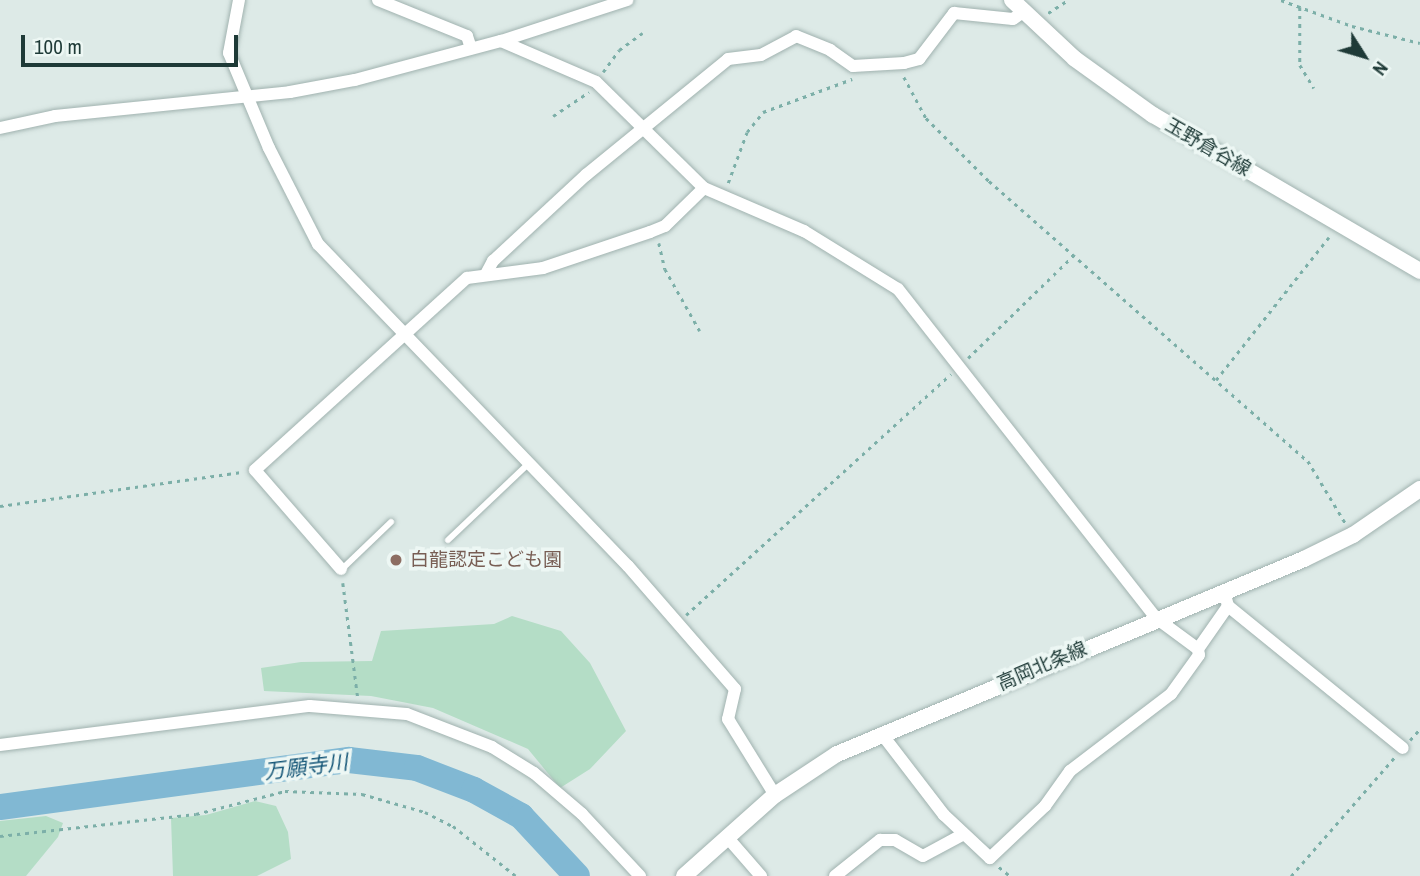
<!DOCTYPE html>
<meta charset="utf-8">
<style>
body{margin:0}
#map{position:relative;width:1420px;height:876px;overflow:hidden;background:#ddeae7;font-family:"Archivo Narrow","Noto Sans JP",sans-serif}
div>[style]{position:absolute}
.green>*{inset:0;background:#b4ddc6}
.river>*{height:26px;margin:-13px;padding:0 13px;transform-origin:13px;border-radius:13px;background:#81b8d3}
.path>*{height:2.5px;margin-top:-1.25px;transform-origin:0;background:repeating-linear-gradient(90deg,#7cafa8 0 3.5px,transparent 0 8.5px)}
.roads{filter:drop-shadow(0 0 2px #a0b2af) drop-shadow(0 0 2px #a0b2af)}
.lane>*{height:6px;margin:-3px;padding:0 3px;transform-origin:3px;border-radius:3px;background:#fff}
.street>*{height:12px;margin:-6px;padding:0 6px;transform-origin:6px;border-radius:6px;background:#fff}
.secondary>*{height:16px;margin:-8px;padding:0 8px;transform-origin:8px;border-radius:8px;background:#fff}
.dots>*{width:19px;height:19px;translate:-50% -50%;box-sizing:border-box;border:4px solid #edf7f4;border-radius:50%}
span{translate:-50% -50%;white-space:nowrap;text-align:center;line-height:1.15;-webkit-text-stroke:7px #edf7f4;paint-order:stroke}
.street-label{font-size:19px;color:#1e3a37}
.education-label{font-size:19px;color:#785e54}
.left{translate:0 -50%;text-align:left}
.water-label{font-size:21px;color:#165778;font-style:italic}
.north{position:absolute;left:1329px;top:21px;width:70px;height:70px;-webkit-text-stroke:5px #edf7f4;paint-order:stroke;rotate:127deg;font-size:19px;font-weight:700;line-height:28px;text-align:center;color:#1e3a37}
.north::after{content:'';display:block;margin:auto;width:24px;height:32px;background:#1e3a37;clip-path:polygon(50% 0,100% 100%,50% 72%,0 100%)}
.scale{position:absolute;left:21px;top:35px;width:217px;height:32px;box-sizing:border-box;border:4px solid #1e3a37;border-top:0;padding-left:9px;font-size:21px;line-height:24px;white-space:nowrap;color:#1e3a37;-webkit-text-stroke:5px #edf7f4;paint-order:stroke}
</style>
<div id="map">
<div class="green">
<i style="clip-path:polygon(512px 616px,561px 631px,590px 663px,626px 731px,590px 769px,560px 788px,528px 749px,433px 708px,371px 696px,264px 691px,261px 668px,301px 662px,372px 661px,381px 631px,494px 624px)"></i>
<i style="clip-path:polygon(255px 801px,276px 806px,288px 832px,291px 859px,257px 876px,173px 876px,171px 818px,206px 815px)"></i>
<i style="clip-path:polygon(46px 816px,63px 823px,58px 837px,26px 876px,0 876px,0 821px)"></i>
</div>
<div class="river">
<i style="left:0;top:807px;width:352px;rotate:-7.7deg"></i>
<i style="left:349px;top:760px;width:68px;rotate:6.7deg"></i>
<i style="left:417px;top:768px;width:61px;rotate:21.1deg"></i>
<i style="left:474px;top:790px;width:54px;rotate:29deg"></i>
<i style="left:521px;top:816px;width:82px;rotate:47deg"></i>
</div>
<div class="path">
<i style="left:1281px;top:0;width:76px;rotate:20.1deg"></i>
<i style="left:1352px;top:26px;width:70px;rotate:14deg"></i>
<i style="left:1300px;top:7px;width:58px;rotate:90deg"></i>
<i style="left:1300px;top:65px;width:27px;rotate:59deg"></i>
<i style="left:1048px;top:13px;width:24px;rotate:-33deg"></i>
<i style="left:603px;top:72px;width:27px;rotate:-54deg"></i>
<i style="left:619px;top:50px;width:29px;rotate:-36deg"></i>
<i style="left:904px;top:77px;width:47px;rotate:61.8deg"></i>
<i style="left:926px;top:118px;width:89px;rotate:45deg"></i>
<i style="left:989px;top:181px;width:424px;rotate:41.3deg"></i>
<i style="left:1308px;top:461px;width:74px;rotate:58.9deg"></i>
<i style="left:553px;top:116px;width:43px;rotate:-33.7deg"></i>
<i style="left:728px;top:183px;width:54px;rotate:-69.6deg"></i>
<i style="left:747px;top:132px;width:26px;rotate:-51deg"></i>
<i style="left:763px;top:112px;width:95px;rotate:-20.3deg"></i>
<i style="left:659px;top:243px;width:27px;rotate:77deg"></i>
<i style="left:665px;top:269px;width:71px;rotate:60.6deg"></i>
<i style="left:968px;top:358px;width:148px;rotate:-44.2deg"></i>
<i style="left:1216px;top:380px;width:182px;rotate:-51.7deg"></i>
<i style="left:0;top:506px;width:244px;rotate:-8deg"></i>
<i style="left:343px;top:583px;width:116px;rotate:82.6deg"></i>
<i style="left:686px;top:615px;width:358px;rotate:-42.3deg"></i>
<i style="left:1410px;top:740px;width:15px;rotate:-48deg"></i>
<i style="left:0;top:836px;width:197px;rotate:-6.4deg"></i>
<i style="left:196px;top:814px;width:92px;rotate:-14.5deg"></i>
<i style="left:285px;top:791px;width:77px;rotate:2.2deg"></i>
<i style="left:362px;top:794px;width:66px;rotate:15.9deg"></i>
<i style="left:425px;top:812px;width:31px;rotate:27deg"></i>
<i style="left:453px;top:826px;width:80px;rotate:38.4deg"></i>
<i style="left:999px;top:867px;width:14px;rotate:39deg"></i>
<i style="left:1291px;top:876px;width:157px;rotate:-48.9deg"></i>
</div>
<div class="roads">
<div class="lane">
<i style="left:448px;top:540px;width:110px;rotate:-43.5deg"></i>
<i style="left:342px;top:569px;width:68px;rotate:-43.8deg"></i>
</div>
<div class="street">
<i style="left:239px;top:0;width:54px;rotate:100.7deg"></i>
<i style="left:229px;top:53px;width:103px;rotate:67.2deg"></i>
<i style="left:269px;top:148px;width:108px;rotate:63deg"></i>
<i style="left:318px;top:244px;width:447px;rotate:46.1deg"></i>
<i style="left:628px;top:566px;width:163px;rotate:49deg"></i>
<i style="left:735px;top:689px;width:31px;rotate:103deg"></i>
<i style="left:728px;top:719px;width:89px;rotate:58.3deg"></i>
<i style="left:378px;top:0;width:96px;rotate:22deg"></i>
<i style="left:467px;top:36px;width:13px;rotate:72deg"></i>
<i style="left:501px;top:41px;width:103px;rotate:23.3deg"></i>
<i style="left:596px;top:82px;width:151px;rotate:44.5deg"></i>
<i style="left:704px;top:188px;width:109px;rotate:23.3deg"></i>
<i style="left:804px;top:231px;width:110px;rotate:31.7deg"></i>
<i style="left:898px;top:289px;width:418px;rotate:51.9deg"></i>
<i style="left:1156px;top:618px;width:52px;rotate:36.4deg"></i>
<i style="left:1198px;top:649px;width:6px;rotate:81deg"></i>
<i style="left:1199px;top:655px;width:48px;rotate:125.7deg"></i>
<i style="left:1171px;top:694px;width:127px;rotate:142.7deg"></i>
<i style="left:1070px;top:771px;width:43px;rotate:125.5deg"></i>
<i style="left:1045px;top:806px;width:76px;rotate:136.6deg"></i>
<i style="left:990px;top:858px;width:63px;rotate:-136.9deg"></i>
<i style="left:944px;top:815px;width:103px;rotate:-127.5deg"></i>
<i style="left:0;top:128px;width:56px;rotate:-12.3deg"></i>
<i style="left:55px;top:116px;width:236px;rotate:-5.8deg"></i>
<i style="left:290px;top:92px;width:66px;rotate:-10.5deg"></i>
<i style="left:355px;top:80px;width:151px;rotate:-15deg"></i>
<i style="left:501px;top:41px;width:133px;rotate:-18deg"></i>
<i style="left:486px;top:274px;width:15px;rotate:-62deg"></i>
<i style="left:493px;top:261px;width:127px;rotate:-42.8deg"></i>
<i style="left:586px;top:175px;width:183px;rotate:-39.2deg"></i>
<i style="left:728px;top:59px;width:33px;rotate:-7deg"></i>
<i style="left:761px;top:55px;width:40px;rotate:-28deg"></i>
<i style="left:796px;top:36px;width:37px;rotate:22deg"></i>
<i style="left:830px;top:50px;width:28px;rotate:35deg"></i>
<i style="left:853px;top:66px;width:51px;rotate:-3.4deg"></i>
<i style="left:904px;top:63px;width:16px;rotate:-15deg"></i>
<i style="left:919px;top:59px;width:58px;rotate:-52.7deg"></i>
<i style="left:954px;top:13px;width:59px;rotate:5.8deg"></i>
<i style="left:1013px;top:19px;width:12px;rotate:-35deg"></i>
<i style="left:341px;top:569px;width:131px;rotate:-131deg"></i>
<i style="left:255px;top:470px;width:286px;rotate:-42.2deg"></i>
<i style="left:467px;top:278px;width:77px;rotate:-7.5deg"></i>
<i style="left:543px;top:268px;width:113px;rotate:-18.6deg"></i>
<i style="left:650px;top:232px;width:16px;rotate:-22deg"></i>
<i style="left:665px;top:226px;width:54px;rotate:-44.3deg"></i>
<i style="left:1224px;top:591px;width:16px;rotate:75deg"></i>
<i style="left:1228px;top:606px;width:225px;rotate:39.1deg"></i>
<i style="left:1198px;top:649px;width:52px;rotate:-55.1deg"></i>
<i style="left:0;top:745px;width:312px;rotate:-7.2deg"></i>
<i style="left:310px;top:706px;width:97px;rotate:4.7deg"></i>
<i style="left:407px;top:714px;width:91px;rotate:21.2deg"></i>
<i style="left:492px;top:747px;width:49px;rotate:31.8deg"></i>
<i style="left:534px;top:773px;width:63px;rotate:40.5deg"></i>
<i style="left:582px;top:814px;width:85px;rotate:46.9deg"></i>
<i style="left:727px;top:837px;width:52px;rotate:48.9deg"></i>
<i style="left:835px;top:876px;width:58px;rotate:-38.7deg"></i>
<i style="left:880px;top:840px;width:15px"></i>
<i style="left:895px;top:840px;width:32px;rotate:30deg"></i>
<i style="left:923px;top:856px;width:44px;rotate:-28.3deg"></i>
</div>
<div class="secondary">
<i style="left:1012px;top:0;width:86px;rotate:43.1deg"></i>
<i style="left:1075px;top:59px;width:96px;rotate:35.7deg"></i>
<i style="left:1153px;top:115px;width:309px;rotate:30.3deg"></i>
<i style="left:684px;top:876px;width:122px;rotate:-41.7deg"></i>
<i style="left:775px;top:795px;width:74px;rotate:-33.5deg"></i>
<i style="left:837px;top:754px;width:506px;rotate:-22.66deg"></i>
<i style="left:1304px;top:559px;width:55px;rotate:-26.1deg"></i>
<i style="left:1353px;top:535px;width:81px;rotate:-34.5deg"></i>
</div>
</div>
<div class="dots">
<i style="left:396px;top:560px;background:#8d6e63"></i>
</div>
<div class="street-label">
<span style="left:1208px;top:147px;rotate:30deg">玉野倉谷線</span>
<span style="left:1042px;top:666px;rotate:-23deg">高岡北条線</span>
</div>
<div class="education-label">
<span class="left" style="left:410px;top:560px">白龍認定こども園</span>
</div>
<div class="water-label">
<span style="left:306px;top:767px;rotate:-7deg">万願寺川</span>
</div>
<div class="north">N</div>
<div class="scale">100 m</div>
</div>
